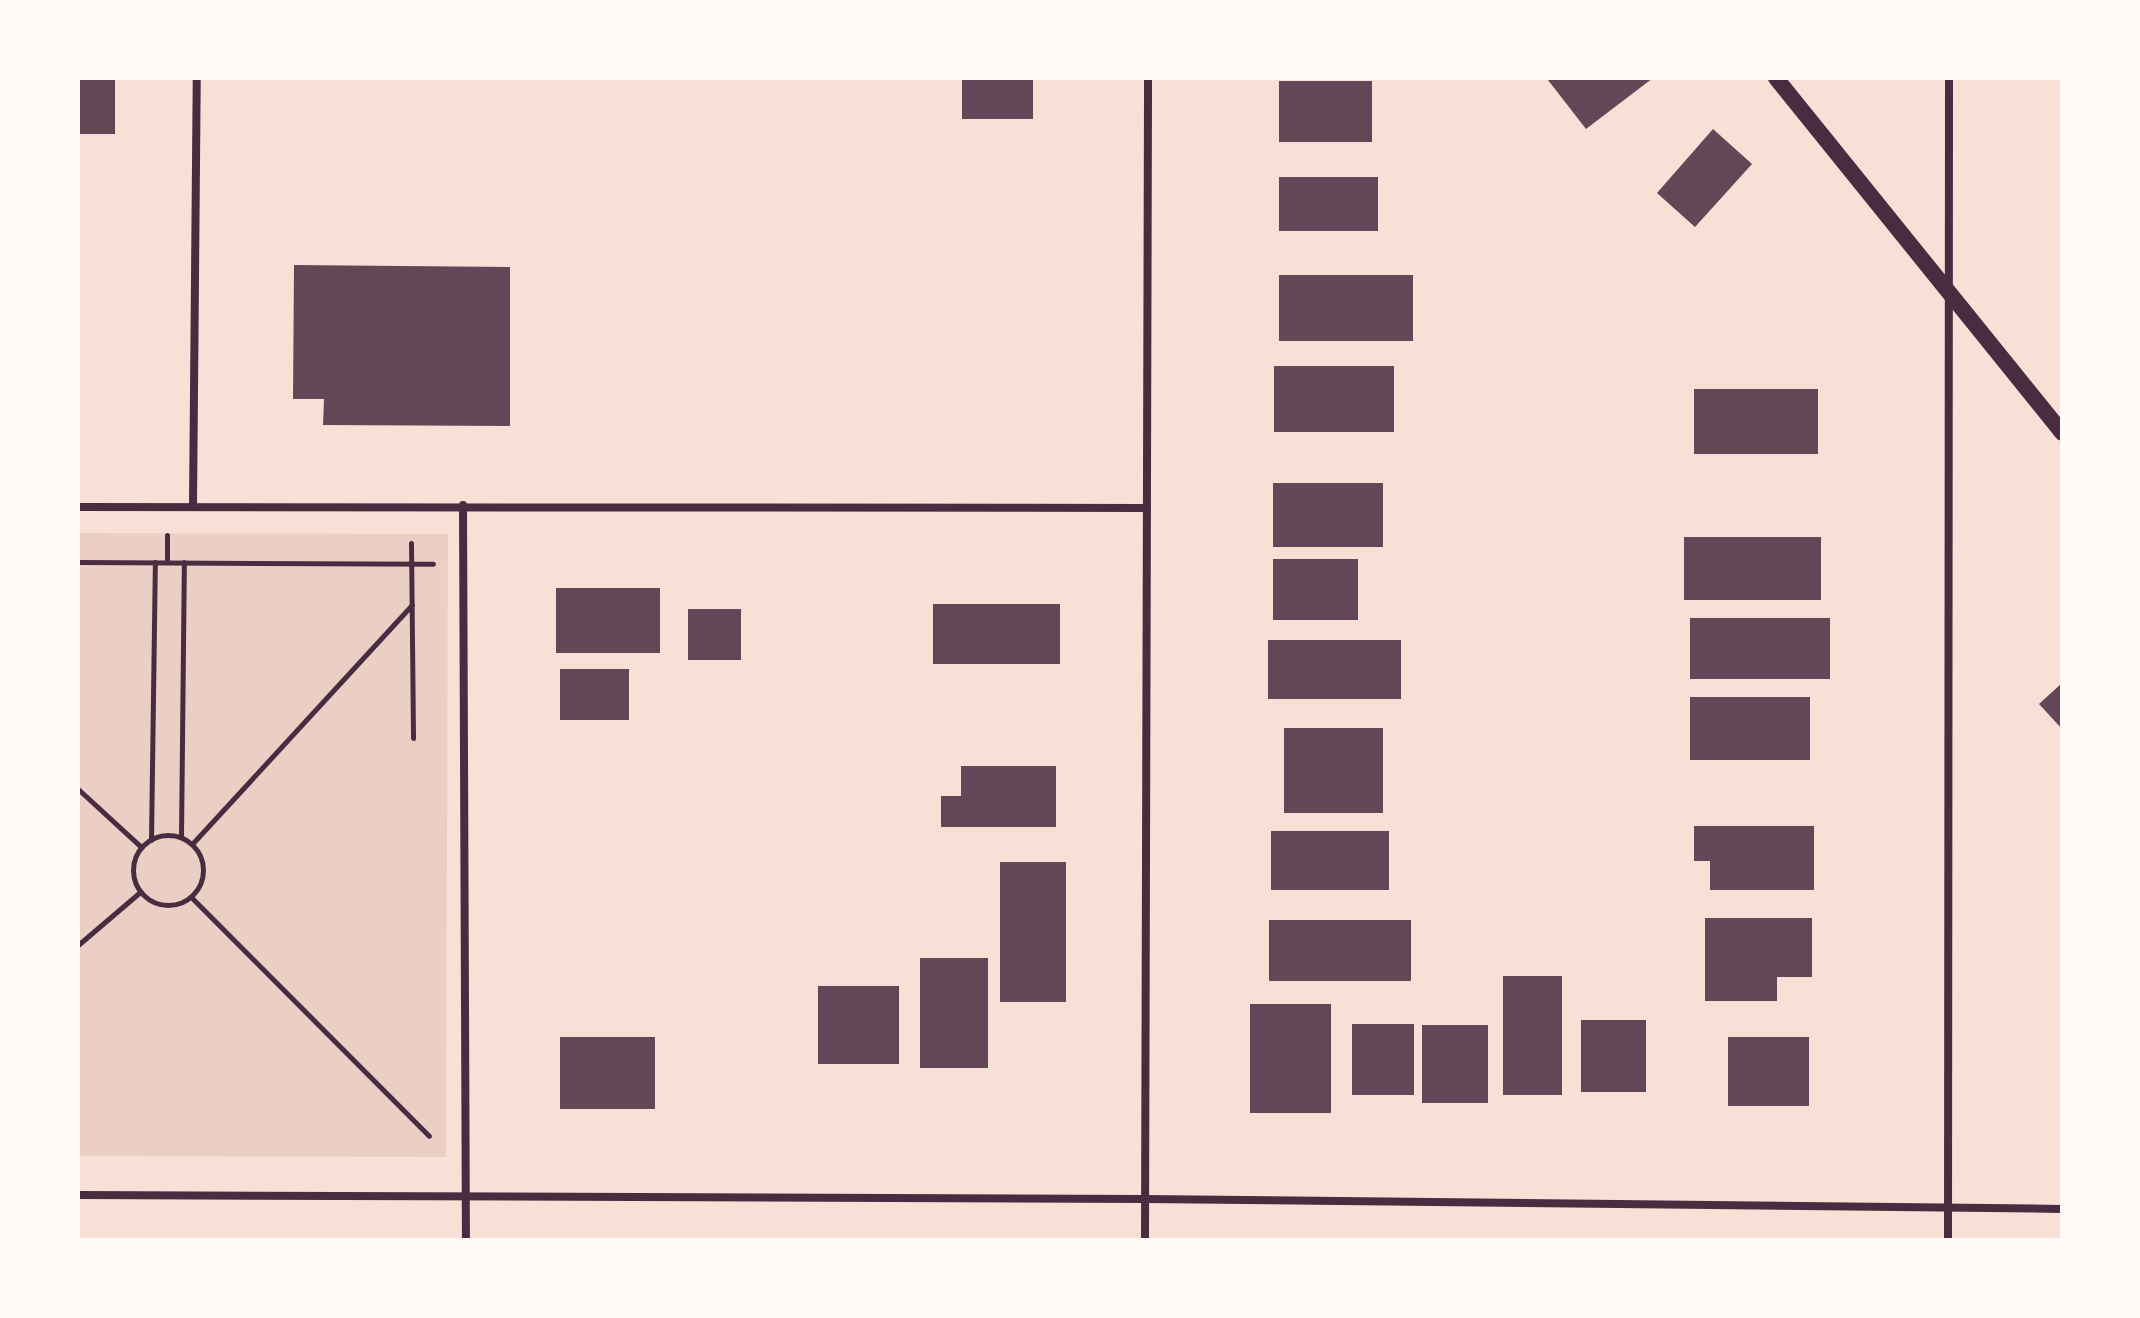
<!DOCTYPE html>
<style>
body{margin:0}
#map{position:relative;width:2140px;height:1318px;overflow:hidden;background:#f7e1d7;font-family:Raleway,sans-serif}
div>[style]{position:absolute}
.green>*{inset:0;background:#ebcfc5}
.building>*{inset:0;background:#644757}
.path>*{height:5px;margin:-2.5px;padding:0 2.5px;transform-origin:2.5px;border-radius:2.5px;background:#4a2c40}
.path>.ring{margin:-2.5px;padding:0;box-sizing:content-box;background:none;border:5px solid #4a2c40;border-radius:50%}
.minor>*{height:8px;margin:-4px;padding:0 4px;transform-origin:4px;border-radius:4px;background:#4a2c40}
.secondary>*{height:16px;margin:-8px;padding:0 8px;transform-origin:8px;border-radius:8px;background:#4a2c40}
span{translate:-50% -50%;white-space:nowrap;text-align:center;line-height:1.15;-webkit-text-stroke:8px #fffaf5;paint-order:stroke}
.frame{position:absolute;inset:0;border:80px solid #fffaf5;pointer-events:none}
</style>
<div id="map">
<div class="green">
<i style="clip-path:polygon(78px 533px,448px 534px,446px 1157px,78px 1156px)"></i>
</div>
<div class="building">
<i style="clip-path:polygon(78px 78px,115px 78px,115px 134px,78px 134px)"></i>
<i style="clip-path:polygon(962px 78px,1033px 78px,1033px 119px,962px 119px)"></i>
<i style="clip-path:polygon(1551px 78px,1653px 78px,1586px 129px,1548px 80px)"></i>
<i style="clip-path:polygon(1279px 81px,1372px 81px,1372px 142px,1279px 142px)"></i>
<i style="clip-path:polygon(1713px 129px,1752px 164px,1695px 227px,1657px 193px)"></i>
<i style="clip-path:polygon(1279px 177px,1378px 177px,1378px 231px,1279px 231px)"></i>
<i style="clip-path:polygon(294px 265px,510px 267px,510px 426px,323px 425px,324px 399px,293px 399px)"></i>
<i style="clip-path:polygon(1279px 275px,1413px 275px,1413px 341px,1279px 341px)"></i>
<i style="clip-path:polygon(1274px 366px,1394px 366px,1394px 432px,1274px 432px)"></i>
<i style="clip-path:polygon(1694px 389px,1818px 389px,1818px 454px,1694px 454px)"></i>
<i style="clip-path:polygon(1273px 483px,1383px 483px,1383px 547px,1273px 547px)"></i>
<i style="clip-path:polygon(1684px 537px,1821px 537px,1821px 600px,1684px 600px)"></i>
<i style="clip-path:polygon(1273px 559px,1358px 559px,1358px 620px,1273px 620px)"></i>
<i style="clip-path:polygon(556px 588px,660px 588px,660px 653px,556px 653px)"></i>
<i style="clip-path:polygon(933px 604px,1060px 604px,1060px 664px,933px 664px)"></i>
<i style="clip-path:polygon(688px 609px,741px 609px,741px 660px,688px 660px)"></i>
<i style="clip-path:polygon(1690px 618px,1830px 618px,1830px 679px,1690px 679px)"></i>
<i style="clip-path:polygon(1268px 640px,1401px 640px,1401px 699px,1268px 699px)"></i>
<i style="clip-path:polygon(560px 669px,629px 669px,629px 720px,560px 720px)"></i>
<i style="clip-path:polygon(2062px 683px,2062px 729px,2039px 704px)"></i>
<i style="clip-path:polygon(1690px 697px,1810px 697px,1810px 760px,1690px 760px)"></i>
<i style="clip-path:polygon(1284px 728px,1383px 728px,1383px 813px,1284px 813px)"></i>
<i style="clip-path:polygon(961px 766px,1056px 766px,1056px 827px,941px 827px,941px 796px,961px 796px)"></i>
<i style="clip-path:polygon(1694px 826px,1814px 826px,1814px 890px,1710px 890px,1710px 861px,1694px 861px)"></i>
<i style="clip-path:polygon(1271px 831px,1389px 831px,1389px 890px,1271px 890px)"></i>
<i style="clip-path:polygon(1000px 862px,1066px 862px,1066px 1002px,1000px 1002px)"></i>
<i style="clip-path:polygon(1705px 918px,1812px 918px,1812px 977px,1777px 977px,1777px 1001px,1705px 1001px)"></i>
<i style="clip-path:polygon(1269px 920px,1411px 920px,1411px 981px,1269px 981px)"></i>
<i style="clip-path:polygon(920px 958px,988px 958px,988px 1068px,920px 1068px)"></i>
<i style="clip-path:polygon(1503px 976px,1562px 976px,1562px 1095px,1503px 1095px)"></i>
<i style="clip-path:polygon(818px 986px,899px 986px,899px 1064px,818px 1064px)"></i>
<i style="clip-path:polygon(1250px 1004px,1331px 1004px,1331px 1113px,1250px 1113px)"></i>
<i style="clip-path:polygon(1581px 1020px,1646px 1020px,1646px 1092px,1581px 1092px)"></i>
<i style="clip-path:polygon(1352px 1024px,1414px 1024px,1414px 1095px,1352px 1095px)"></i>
<i style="clip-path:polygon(1422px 1025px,1488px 1025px,1488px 1103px,1422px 1103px)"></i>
<i style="clip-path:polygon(560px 1037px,655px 1037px,655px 1109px,560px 1109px)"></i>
<i style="clip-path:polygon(1728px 1037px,1809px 1037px,1809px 1106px,1728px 1106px)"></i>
</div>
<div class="path">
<i style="left:167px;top:535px;width:27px;rotate:90deg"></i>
<i style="left:411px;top:543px;width:195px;rotate:89.4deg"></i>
<i style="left:78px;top:562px;width:355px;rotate:0.3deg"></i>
<i style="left:78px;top:789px;width:86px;rotate:42.6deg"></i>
<i class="ring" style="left:133px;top:835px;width:65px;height:65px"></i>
<i style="left:181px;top:837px;width:275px;rotate:-89.4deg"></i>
<i style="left:151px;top:840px;width:278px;rotate:-89.2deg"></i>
<i style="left:192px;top:844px;width:325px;rotate:-47.4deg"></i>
<i style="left:191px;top:897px;width:337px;rotate:45.1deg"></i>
<i style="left:78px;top:945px;width:82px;rotate:-40.5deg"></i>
</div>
<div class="minor">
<i style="left:463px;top:505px;width:735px;rotate:89.77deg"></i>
<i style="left:78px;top:507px;width:1069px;rotate:0.05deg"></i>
<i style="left:193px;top:507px;width:429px;rotate:-89.5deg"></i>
<i style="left:78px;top:1195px;width:1067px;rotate:0.21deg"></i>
<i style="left:1145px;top:1199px;width:917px;rotate:0.62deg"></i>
<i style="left:1145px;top:1240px;width:1162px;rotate:-89.85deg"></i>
<i style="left:1948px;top:1240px;width:1162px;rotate:-89.95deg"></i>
</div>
<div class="secondary">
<i style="left:1776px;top:78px;width:456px;rotate:51.1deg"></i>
</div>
<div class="frame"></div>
</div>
